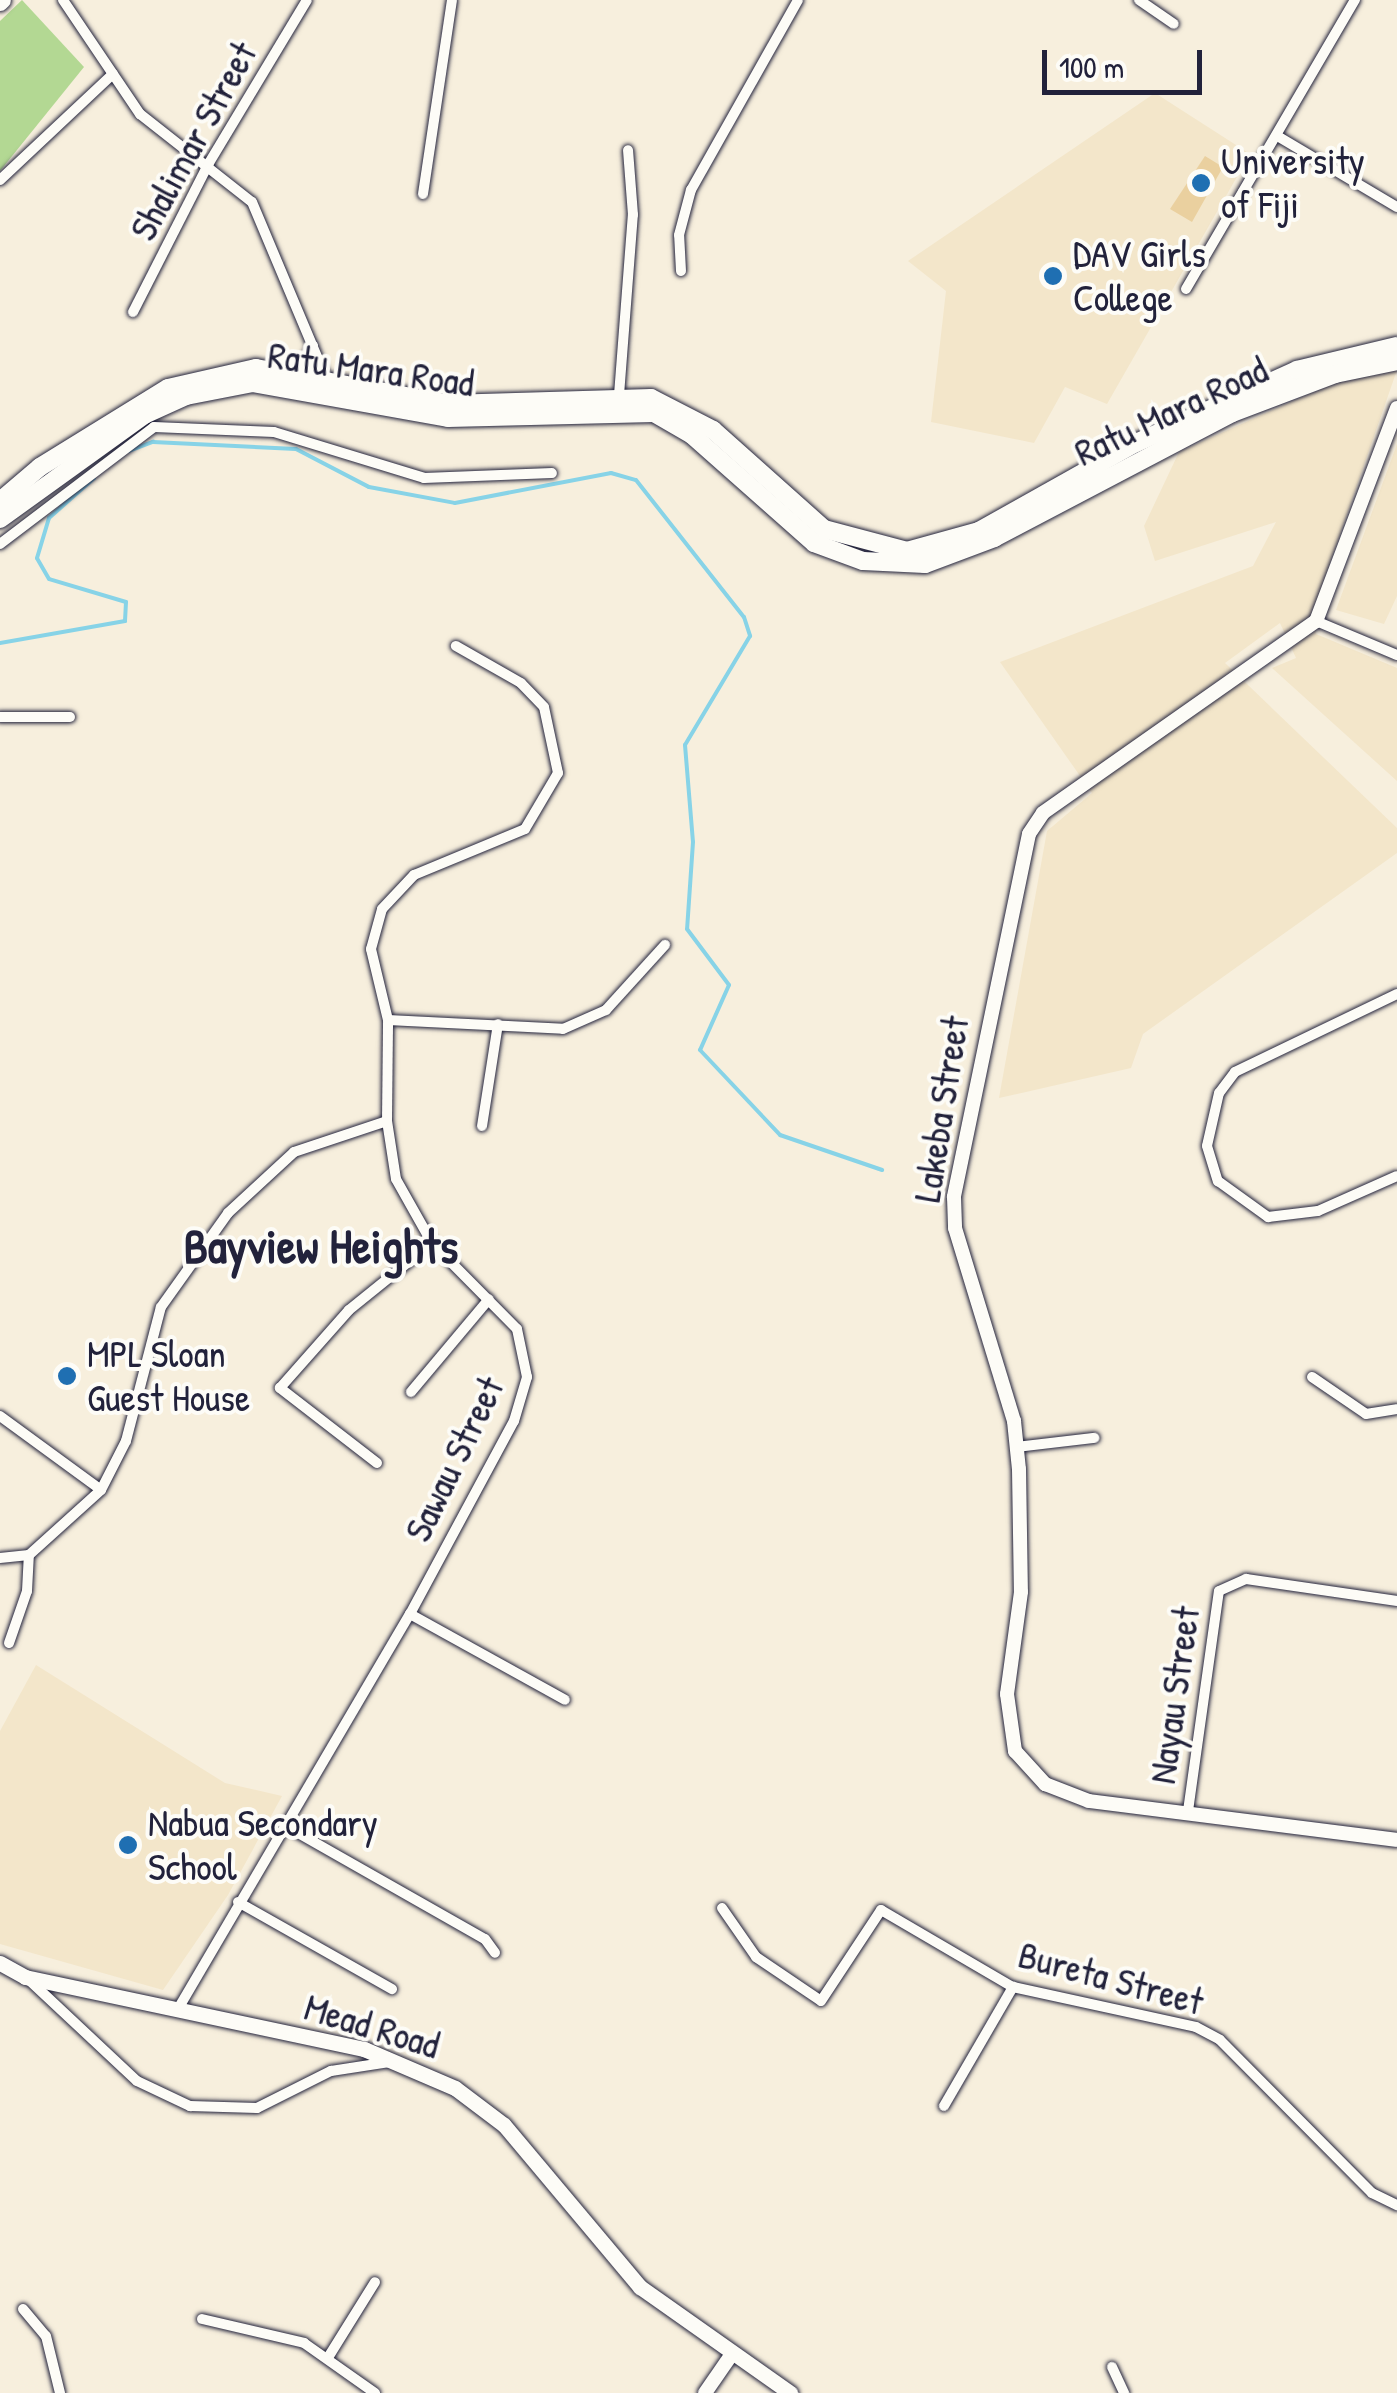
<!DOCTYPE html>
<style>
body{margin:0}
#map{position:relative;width:1397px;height:2393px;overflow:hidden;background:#f7efdd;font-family:"Patrick Hand",sans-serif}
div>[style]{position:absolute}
.built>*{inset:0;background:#f3e6ca}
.green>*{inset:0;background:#b3d893}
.stream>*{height:4px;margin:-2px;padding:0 2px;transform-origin:2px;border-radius:2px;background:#87d3e7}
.building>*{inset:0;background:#ead09f}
.roads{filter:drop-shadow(0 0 2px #22223b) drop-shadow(0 0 2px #22223b)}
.street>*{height:10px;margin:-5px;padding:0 5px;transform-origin:5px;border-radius:5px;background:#fdfcf7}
.secondary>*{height:14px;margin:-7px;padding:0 7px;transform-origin:7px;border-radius:7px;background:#fdfcf7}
.primary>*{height:15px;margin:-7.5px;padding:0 7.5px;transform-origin:7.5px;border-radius:7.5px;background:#fdfcf7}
.highway>*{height:18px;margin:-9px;padding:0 9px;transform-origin:9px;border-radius:9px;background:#fdfcf7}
.dots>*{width:28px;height:28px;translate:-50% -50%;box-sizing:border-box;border:5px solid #fdfcf7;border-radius:50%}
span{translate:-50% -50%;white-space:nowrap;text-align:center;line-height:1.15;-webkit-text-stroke:8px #fdfcf7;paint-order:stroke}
.street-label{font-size:38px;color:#22223b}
.poi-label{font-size:38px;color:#22223b}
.left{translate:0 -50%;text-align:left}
.district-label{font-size:48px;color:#22223b;font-weight:700}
.scale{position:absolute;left:1042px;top:50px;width:160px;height:45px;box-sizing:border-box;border:5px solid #22223b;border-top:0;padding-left:12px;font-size:30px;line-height:35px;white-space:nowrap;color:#22223b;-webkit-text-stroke:8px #fdfcf7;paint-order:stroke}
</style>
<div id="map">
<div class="built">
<i style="clip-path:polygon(1155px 93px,1250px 154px,1107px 404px,1065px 387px,1034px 443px,931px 422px,946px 291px,908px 261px)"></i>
<i style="clip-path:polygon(1397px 370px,1314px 609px,1316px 634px,1397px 668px,1397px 781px,1272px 668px,1296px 658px,1280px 623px,1225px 663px,1397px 828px,1397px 853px,1143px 1034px,1131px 1068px,999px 1098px,1047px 831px,1092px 793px,1000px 662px,1253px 566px,1276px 522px,1155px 561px,1144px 526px,1179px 452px,1342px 379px)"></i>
<i style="clip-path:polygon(1397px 444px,1397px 596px,1384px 624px,1336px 610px)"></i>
<i style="clip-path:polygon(36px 1665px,225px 1783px,282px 1796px,228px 1895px,163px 1990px,0 1944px,0 1731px)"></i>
</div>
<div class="green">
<i style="clip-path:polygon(22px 0,84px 67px,0 171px,0 21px)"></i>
</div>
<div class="stream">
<i style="left:129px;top:451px;width:26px;rotate:-21deg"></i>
<i style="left:153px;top:442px;width:143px;rotate:2.8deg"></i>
<i style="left:296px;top:449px;width:82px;rotate:27.5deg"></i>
<i style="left:369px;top:487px;width:87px;rotate:10.5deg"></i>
<i style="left:455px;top:503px;width:159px;rotate:-10.9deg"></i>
<i style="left:611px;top:473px;width:26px;rotate:16deg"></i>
<i style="left:636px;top:480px;width:174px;rotate:51.8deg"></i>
<i style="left:744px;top:617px;width:20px;rotate:72deg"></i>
<i style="left:750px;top:636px;width:127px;rotate:120.8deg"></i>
<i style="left:685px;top:745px;width:97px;rotate:85.3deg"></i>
<i style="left:693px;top:842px;width:87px;rotate:93.9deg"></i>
<i style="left:687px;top:929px;width:70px;rotate:53.1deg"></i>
<i style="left:729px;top:985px;width:71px;rotate:114deg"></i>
<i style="left:700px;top:1050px;width:117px;rotate:46.7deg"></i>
<i style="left:780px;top:1135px;width:108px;rotate:18.9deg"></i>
<i style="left:0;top:643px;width:127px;rotate:-10deg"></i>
<i style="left:125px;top:621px;width:19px;rotate:-87deg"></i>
<i style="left:126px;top:602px;width:80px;rotate:-163.4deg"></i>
<i style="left:49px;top:579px;width:24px;rotate:-120deg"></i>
<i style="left:37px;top:558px;width:42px;rotate:-73.3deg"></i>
<i style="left:49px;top:518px;width:60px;rotate:-41.6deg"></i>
</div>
<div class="building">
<i style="clip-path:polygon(1205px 156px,1223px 167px,1192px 222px,1170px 209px)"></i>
</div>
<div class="roads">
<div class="street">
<i style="left:63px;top:0;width:138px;rotate:56deg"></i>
<i style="left:140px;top:114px;width:142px;rotate:38.2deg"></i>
<i style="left:252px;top:202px;width:189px;rotate:67.2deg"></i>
<i style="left:1139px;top:0;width:42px;rotate:34.4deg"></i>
<i style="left:1279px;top:137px;width:137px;rotate:30.7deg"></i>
<i style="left:0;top:180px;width:155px;rotate:-43.2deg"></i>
<i style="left:423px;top:194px;width:196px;rotate:-81.5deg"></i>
<i style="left:681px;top:271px;width:36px;rotate:-93deg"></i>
<i style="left:679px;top:235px;width:47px;rotate:-75.1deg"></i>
<i style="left:691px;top:190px;width:218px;rotate:-60.6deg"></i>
<i style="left:1186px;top:289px;width:335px;rotate:-59.7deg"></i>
<i style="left:133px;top:312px;width:167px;rotate:-63deg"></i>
<i style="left:209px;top:163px;width:190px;rotate:-59deg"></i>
<i style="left:299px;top:371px;width:29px;rotate:-61deg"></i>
<i style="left:619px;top:395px;width:181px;rotate:-85.6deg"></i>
<i style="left:633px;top:215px;width:65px;rotate:-94.4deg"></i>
<i style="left:0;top:544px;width:193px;rotate:-37.2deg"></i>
<i style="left:154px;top:427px;width:120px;rotate:2.4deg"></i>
<i style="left:274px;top:432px;width:157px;rotate:17deg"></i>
<i style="left:424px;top:478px;width:128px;rotate:-2.2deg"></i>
<i style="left:1316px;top:621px;width:88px;rotate:22.8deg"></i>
<i style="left:0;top:717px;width:70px"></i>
<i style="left:1397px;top:994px;width:180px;rotate:154.3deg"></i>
<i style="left:1235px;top:1072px;width:26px;rotate:127deg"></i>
<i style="left:1219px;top:1093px;width:54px;rotate:102.8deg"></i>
<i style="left:1207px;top:1146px;width:37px;rotate:73deg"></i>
<i style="left:1218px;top:1181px;width:62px;rotate:35.8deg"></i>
<i style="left:1268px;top:1217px;width:50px;rotate:-6.8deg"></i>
<i style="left:1318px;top:1211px;width:86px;rotate:-23.9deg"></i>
<i style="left:388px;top:1020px;width:175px;rotate:2.9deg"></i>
<i style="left:563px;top:1029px;width:47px;rotate:-23.8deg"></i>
<i style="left:606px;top:1010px;width:88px;rotate:-47.8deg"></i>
<i style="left:482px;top:1126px;width:103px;rotate:-81.1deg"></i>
<i style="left:1312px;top:1377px;width:65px;rotate:34.4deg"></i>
<i style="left:1366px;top:1414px;width:31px;rotate:-9deg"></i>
<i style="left:411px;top:1392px;width:121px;rotate:-50deg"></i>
<i style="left:0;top:1416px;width:125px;rotate:36.2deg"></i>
<i style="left:1017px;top:1447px;width:78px;rotate:-6.7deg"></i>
<i style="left:377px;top:1463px;width:123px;rotate:-142.3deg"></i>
<i style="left:280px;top:1388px;width:104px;rotate:-48.5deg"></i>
<i style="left:349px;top:1310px;width:107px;rotate:-38.9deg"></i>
<i style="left:0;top:1558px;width:29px;rotate:-6deg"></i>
<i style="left:29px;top:1555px;width:97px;rotate:-42.1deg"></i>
<i style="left:101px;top:1490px;width:55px;rotate:-63deg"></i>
<i style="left:126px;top:1441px;width:138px;rotate:-75.4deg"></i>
<i style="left:161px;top:1307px;width:115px;rotate:-54.5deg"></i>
<i style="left:228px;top:1213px;width:90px;rotate:-42.7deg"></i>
<i style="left:294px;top:1152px;width:98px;rotate:-18.4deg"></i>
<i style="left:410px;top:1614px;width:177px;rotate:29deg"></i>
<i style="left:9px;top:1643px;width:55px;rotate:-70.9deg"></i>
<i style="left:27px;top:1591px;width:36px;rotate:-87deg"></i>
<i style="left:1188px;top:1811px;width:222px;rotate:-82deg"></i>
<i style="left:1219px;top:1591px;width:30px;rotate:-24deg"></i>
<i style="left:1246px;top:1579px;width:153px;rotate:8.3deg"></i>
<i style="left:284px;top:1825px;width:231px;rotate:29.6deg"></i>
<i style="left:485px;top:1939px;width:17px;rotate:54deg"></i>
<i style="left:238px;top:1902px;width:177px;rotate:29.5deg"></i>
<i style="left:722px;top:1908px;width:60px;rotate:55.2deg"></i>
<i style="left:756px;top:1957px;width:78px;rotate:34.1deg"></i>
<i style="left:821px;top:2001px;width:109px;rotate:-56.6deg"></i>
<i style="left:881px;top:1910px;width:153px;rotate:30.3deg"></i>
<i style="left:1013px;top:1987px;width:187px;rotate:12.3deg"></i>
<i style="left:1196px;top:2027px;width:27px;rotate:28deg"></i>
<i style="left:1220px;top:2040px;width:216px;rotate:45.2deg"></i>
<i style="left:1372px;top:2193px;width:28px;rotate:26deg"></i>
<i style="left:28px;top:1979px;width:149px;rotate:43.1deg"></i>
<i style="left:137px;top:2081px;width:59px;rotate:25.3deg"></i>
<i style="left:190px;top:2106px;width:67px;rotate:1.7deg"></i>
<i style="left:257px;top:2108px;width:83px;rotate:-26.6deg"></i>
<i style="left:331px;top:2071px;width:59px;rotate:-8.8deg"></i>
<i style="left:178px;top:2009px;width:458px;rotate:-59.6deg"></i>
<i style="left:410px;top:1614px;width:219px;rotate:-61.7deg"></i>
<i style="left:514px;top:1421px;width:46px;rotate:-73.5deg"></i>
<i style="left:527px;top:1377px;width:49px;rotate:-101.8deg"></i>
<i style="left:517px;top:1329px;width:121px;rotate:-134.7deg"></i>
<i style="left:432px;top:1243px;width:73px;rotate:-119.4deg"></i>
<i style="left:396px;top:1179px;width:59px;rotate:-98.8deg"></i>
<i style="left:387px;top:1121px;width:101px;rotate:-89.4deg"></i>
<i style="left:388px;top:1020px;width:73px;rotate:-103.5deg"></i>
<i style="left:371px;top:949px;width:41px;rotate:-74.6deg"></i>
<i style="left:382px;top:909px;width:47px;rotate:-46.7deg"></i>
<i style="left:414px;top:875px;width:120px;rotate:-22.5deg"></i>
<i style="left:525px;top:829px;width:65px;rotate:-59.5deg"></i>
<i style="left:558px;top:773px;width:67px;rotate:-102deg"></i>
<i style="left:544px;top:707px;width:33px;rotate:-134deg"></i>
<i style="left:521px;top:683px;width:75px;rotate:-150.4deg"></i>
<i style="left:944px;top:2106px;width:138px;rotate:-59.9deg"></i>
<i style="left:23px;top:2309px;width:35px;rotate:50deg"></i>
<i style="left:46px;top:2336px;width:59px;rotate:76.2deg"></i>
<i style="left:202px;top:2319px;width:105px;rotate:13.2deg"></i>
<i style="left:304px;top:2343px;width:87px;rotate:35.2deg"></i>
<i style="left:329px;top:2356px;width:87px;rotate:-58.1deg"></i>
<i style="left:1112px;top:2367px;width:29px;rotate:65deg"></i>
</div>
<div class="secondary">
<i style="left:1397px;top:408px;width:228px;rotate:110.8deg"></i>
<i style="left:1316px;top:621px;width:334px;rotate:144.9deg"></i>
<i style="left:1043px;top:813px;width:25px;rotate:124deg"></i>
<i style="left:1029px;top:834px;width:371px;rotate:101.7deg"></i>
<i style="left:954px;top:1197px;width:31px;rotate:88deg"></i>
<i style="left:955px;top:1228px;width:202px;rotate:73deg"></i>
<i style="left:1014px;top:1421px;width:48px;rotate:84.1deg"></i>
<i style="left:1019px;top:1469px;width:123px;rotate:89.1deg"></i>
<i style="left:1021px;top:1592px;width:103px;rotate:97.8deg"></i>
<i style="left:1007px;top:1694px;width:58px;rotate:82deg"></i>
<i style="left:1015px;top:1751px;width:45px;rotate:47.7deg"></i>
<i style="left:1045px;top:1784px;width:47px;rotate:21.1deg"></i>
<i style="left:1089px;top:1801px;width:310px;rotate:7.2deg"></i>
<i style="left:705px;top:2393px;width:47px;rotate:-55.3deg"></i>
</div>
<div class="primary">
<i style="left:0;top:3px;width:4px;rotate:-45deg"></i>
<i style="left:0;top:1963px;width:29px;rotate:29deg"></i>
<i style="left:25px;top:1977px;width:347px;rotate:12deg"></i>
<i style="left:364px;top:2049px;width:99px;rotate:23.2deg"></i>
<i style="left:455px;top:2088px;width:61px;rotate:37.1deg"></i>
<i style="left:504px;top:2125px;width:212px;rotate:50deg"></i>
<i style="left:640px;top:2287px;width:184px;rotate:35.2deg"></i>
</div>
<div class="highway">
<i style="left:0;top:501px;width:52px;rotate:-40.4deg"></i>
<i style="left:40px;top:467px;width:150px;rotate:-31.7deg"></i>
<i style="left:168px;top:388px;width:90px;rotate:-12.8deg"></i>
<i style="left:256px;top:368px;width:195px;rotate:10.6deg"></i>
<i style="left:448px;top:404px;width:203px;rotate:-1.7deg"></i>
<i style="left:651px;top:398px;width:70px;rotate:27.3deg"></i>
<i style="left:713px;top:430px;width:149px;rotate:41.7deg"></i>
<i style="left:824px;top:529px;width:86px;rotate:14.8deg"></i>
<i style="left:907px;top:551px;width:75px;rotate:-15.5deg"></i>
<i style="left:979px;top:531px;width:180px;rotate:-29.3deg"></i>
<i style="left:1136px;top:443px;width:177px;rotate:-24.4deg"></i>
<i style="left:1297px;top:370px;width:103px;rotate:-13.5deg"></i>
<i style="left:0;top:519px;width:178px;rotate:-35.8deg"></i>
<i style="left:144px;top:415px;width:46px;rotate:-24.3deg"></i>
<i style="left:186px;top:396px;width:67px;rotate:-11.1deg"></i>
<i style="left:252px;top:383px;width:199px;rotate:10.1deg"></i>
<i style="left:448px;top:418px;width:206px;rotate:-1.4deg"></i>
<i style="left:654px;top:413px;width:44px;rotate:30.1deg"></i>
<i style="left:692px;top:435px;width:163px;rotate:41.5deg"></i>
<i style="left:814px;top:543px;width:52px;rotate:20.2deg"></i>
<i style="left:863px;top:561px;width:62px;rotate:2.8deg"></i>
<i style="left:925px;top:564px;width:74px;rotate:-20.6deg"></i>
<i style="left:994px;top:538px;width:269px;rotate:-27.7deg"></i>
<i style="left:1232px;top:413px;width:110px;rotate:-20.7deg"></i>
<i style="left:1335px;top:374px;width:63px;rotate:-11.8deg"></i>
</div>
</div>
<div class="dots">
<i style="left:1201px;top:183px;background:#1f6fb2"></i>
<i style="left:1053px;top:276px;background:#1f6fb2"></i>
<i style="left:67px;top:1376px;background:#1f6fb2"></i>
<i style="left:128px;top:1845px;background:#1f6fb2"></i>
</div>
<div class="street-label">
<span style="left:193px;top:141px;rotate:-61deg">Shalimar Street</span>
<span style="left:371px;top:369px;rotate:8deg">Ratu Mara Road</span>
<span style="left:1171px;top:411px;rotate:-25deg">Ratu Mara Road</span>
<span style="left:941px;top:1109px;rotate:-81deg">Lakeba Street</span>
<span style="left:454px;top:1459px;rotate:-64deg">Sawau Street</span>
<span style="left:1174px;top:1695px;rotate:-82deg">Nayau Street</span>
<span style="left:1111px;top:1978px;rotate:15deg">Bureta Street</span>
<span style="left:372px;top:2026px;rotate:17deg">Mead Road</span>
</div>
<div class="poi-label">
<span class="left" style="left:1221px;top:183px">University<br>of Fiji</span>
<span class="left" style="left:1073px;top:276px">DAV Girls<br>College</span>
<span class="left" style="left:87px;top:1376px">MPL Sloan<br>Guest House</span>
<span class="left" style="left:148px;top:1845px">Nabua Secondary<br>School</span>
</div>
<div class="district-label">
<span style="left:321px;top:1246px">Bayview Heights</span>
</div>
<div class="scale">100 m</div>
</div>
